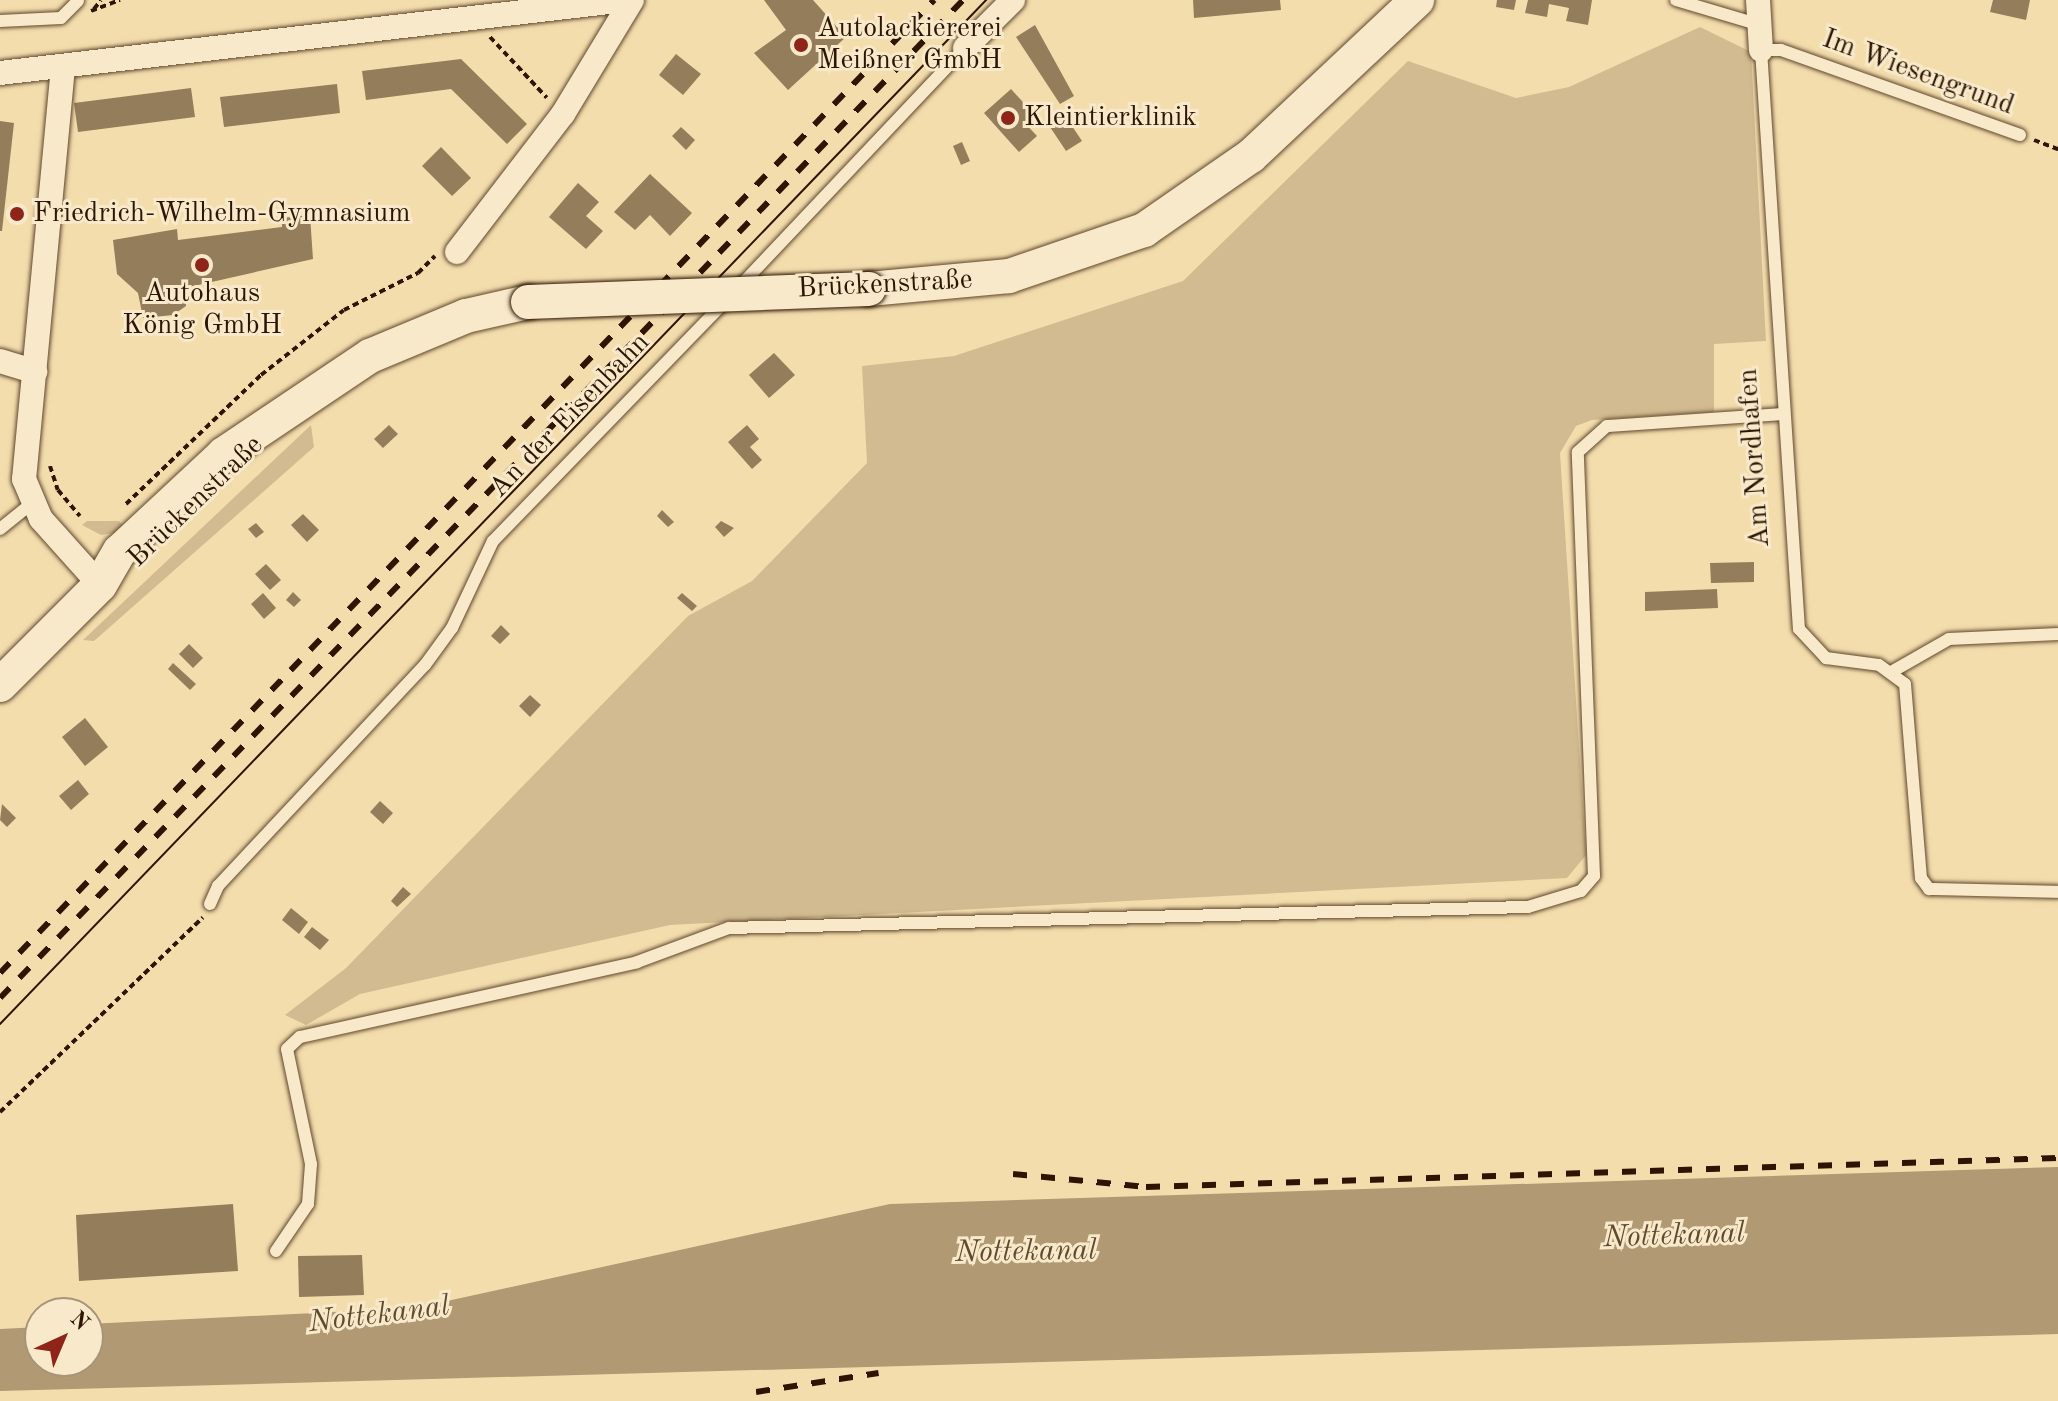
<!DOCTYPE html>
<meta charset="utf-8">
<style>
body{margin:0}
#map{position:relative;width:2058px;height:1401px;overflow:hidden;background:#f4ddad;font-family:"Old Standard TT",serif}
div>[style]{position:absolute}
.green>*{inset:0;background:#d2bb90}
.water>*{inset:0;background:#b09973}
.building>*{inset:0;background:#947d5b}
.path>*{height:4px;margin-top:-2px;transform-origin:0;background:repeating-linear-gradient(90deg,#2d1502 0 6px,transparent 0 10px)}
.roads{filter:drop-shadow(0 0 2px #5f472d) drop-shadow(0 0 2px #5f472d)}
.service>*{height:12px;margin:-6px;padding:0 6px;transform-origin:6px;border-radius:6px;background:#f8e9ca}
.minor>*{height:24px;margin:-12px;padding:0 12px;transform-origin:12px;border-radius:12px;background:#f8e9ca}
.secondary>*{height:34px;margin:-17px;padding:0 17px;transform-origin:17px;border-radius:17px;background:#f8e9ca}
.tram>*{height:2px;margin:-1px;padding:0 1px;transform-origin:1px;border-radius:1px;background:#2d1502}
.rail>*{height:6px;margin-top:-3px;transform-origin:0;background:repeating-linear-gradient(90deg,#2d1502 0 14px,transparent 0 28px)}
.bridges{filter:drop-shadow(0 0 2px #2d1502) drop-shadow(0 0 2px #2d1502)}
.secondary-bridge>*{height:34px;margin:-17px;padding:0 17px;transform-origin:17px;border-radius:17px;background:#f8e9ca}
.dots>*{width:22px;height:22px;translate:-50% -50%;box-sizing:border-box;border:4px solid #f8e9ca;border-radius:50%}
span{translate:-50% -50%;white-space:nowrap;text-align:center;line-height:1.15;-webkit-text-stroke:6px #f8e9ca;paint-order:stroke}
.poi-label{font-size:28px;color:#2d1502}
.left{translate:0 -50%;text-align:left}
.street-label{font-size:28px;color:#2d1502}
.water-label{font-size:30px;color:#614a2f;font-style:italic}
.north{position:absolute;left:24px;top:1297px;width:80px;height:80px;box-sizing:border-box;background:#f8e9ca;border:2px solid #a7947a;border-radius:50%;rotate:44deg;font-size:22px;font-weight:700;line-height:32px;text-align:center;color:#2d1502}
.north::after{content:'';display:block;margin:auto;width:28px;height:36px;background:#8f2418;clip-path:polygon(50% 0,100% 100%,50% 72%,0 100%)}
</style>
<div id="map">
<div class="green">
<i style="clip-path:polygon(1700px 27px,1751px 52px,1766px 341px,1714px 344px,1714px 412px,1592px 420px,1576px 426px,1560px 453px,1586px 855px,1567px 878px,670px 925px,360px 994px,306px 1025px,285px 1015px,346px 968px,688px 616px,752px 581px,867px 463px,862px 366px,954px 356px,1183px 281px,1408px 61px,1516px 98px,1569px 87px)"></i>
<i style="clip-path:polygon(311px 425px,314px 447px,94px 641px,83px 640px)"></i>
<i style="clip-path:polygon(87px 521px,119px 521px,128px 531px,101px 535px,82px 525px)"></i>
</div>
<div class="water">
<i style="clip-path:polygon(2058px 1167px,2058px 1334px,0 1391px,0 1329px,40px 1327px,40px 1361px,88px 1361px,88px 1324px,415px 1308px,890px 1204px)"></i>
</div>
<div class="building">
<i style="clip-path:polygon(764px 0,813px 0,846px 37px,788px 90px,754px 53px,786px 30px)"></i>
<i style="clip-path:polygon(1193px 0,1280px 0,1281px 10px,1194px 18px)"></i>
<i style="clip-path:polygon(1497px 0,1516px 0,1514px 10px,1496px 7px)"></i>
<i style="clip-path:polygon(1528px 0,1592px 0,1588px 25px,1566px 21px,1569px 8px,1549px 4px,1547px 17px,1525px 13px)"></i>
<i style="clip-path:polygon(1993px 0,2030px 0,2026px 20px,1990px 12px)"></i>
<i style="clip-path:polygon(1035px 25px,1074px 96px,1060px 104px,1016px 37px)"></i>
<i style="clip-path:polygon(676px 54px,701px 74px,683px 95px,659px 75px)"></i>
<i style="clip-path:polygon(461px 59px,527px 124px,507px 144px,451px 89px,366px 100px,362px 71px)"></i>
<i style="clip-path:polygon(337px 84px,340px 113px,224px 127px,220px 97px)"></i>
<i style="clip-path:polygon(191px 88px,195px 117px,78px 132px,74px 103px)"></i>
<i style="clip-path:polygon(1011px 89px,1033px 113px,1024px 122px,1037px 136px,1019px 152px,984px 113px)"></i>
<i style="clip-path:polygon(1066px 117px,1082px 141px,1066px 151px,1050px 127px)"></i>
<i style="clip-path:polygon(0 121px,14px 123px,2px 231px,0 231px)"></i>
<i style="clip-path:polygon(681px 127px,695px 140px,686px 150px,672px 136px)"></i>
<i style="clip-path:polygon(962px 142px,970px 161px,961px 165px,953px 146px)"></i>
<i style="clip-path:polygon(441px 147px,471px 178px,452px 196px,422px 166px)"></i>
<i style="clip-path:polygon(650px 174px,692px 213px,670px 236px,650px 215px,635px 230px,614px 212px)"></i>
<i style="clip-path:polygon(578px 183px,599px 202px,586px 216px,603px 231px,586px 249px,549px 217px)"></i>
<i style="clip-path:polygon(310px 215px,313px 259px,185px 288px,186px 306px,173px 315px,143px 318px,138px 293px,117px 274px,113px 240px,177px 229px,178px 240px,282px 227px,282px 218px)"></i>
<i style="clip-path:polygon(774px 353px,795px 375px,769px 398px,749px 375px)"></i>
<i style="clip-path:polygon(389px 425px,398px 434px,383px 448px,374px 439px)"></i>
<i style="clip-path:polygon(747px 425px,759px 439px,750px 447px,762px 460px,752px 469px,728px 442px)"></i>
<i style="clip-path:polygon(662px 510px,674px 522px,668px 527px,657px 516px)"></i>
<i style="clip-path:polygon(303px 514px,319px 530px,307px 542px,291px 525px)"></i>
<i style="clip-path:polygon(721px 521px,734px 528px,724px 537px,715px 527px)"></i>
<i style="clip-path:polygon(256px 523px,264px 532px,256px 538px,248px 529px)"></i>
<i style="clip-path:polygon(1754px 562px,1754px 582px,1711px 583px,1710px 563px)"></i>
<i style="clip-path:polygon(266px 564px,281px 580px,270px 590px,255px 574px)"></i>
<i style="clip-path:polygon(1717px 589px,1718px 608px,1645px 611px,1645px 592px)"></i>
<i style="clip-path:polygon(293px 592px,301px 600px,294px 607px,286px 600px)"></i>
<i style="clip-path:polygon(263px 593px,276px 608px,264px 619px,251px 604px)"></i>
<i style="clip-path:polygon(682px 593px,697px 606px,692px 611px,677px 598px)"></i>
<i style="clip-path:polygon(501px 625px,510px 634px,500px 644px,491px 636px)"></i>
<i style="clip-path:polygon(189px 644px,203px 658px,193px 668px,179px 654px)"></i>
<i style="clip-path:polygon(173px 663px,196px 684px,190px 690px,168px 669px)"></i>
<i style="clip-path:polygon(530px 695px,541px 705px,530px 717px,519px 706px)"></i>
<i style="clip-path:polygon(85px 718px,108px 747px,85px 766px,62px 737px)"></i>
<i style="clip-path:polygon(78px 780px,89px 794px,71px 810px,59px 796px)"></i>
<i style="clip-path:polygon(380px 801px,393px 813px,383px 824px,370px 812px)"></i>
<i style="clip-path:polygon(2px 804px,16px 818px,7px 827px,0 820px)"></i>
<i style="clip-path:polygon(403px 887px,411px 894px,397px 907px,391px 901px)"></i>
<i style="clip-path:polygon(291px 908px,308px 922px,299px 934px,282px 920px)"></i>
<i style="clip-path:polygon(312px 927px,329px 940px,320px 950px,304px 937px)"></i>
<i style="clip-path:polygon(233px 1204px,238px 1271px,79px 1281px,76px 1215px)"></i>
<i style="clip-path:polygon(362px 1255px,364px 1295px,299px 1297px,298px 1256px)"></i>
</div>
<div class="path">
<i style="left:94px;top:9px;width:11px;rotate:-52deg"></i>
<i style="left:91px;top:11px;width:31px;rotate:-21deg"></i>
<i style="left:490px;top:37px;width:83px;rotate:46.9deg"></i>
<i style="left:2034px;top:140px;width:26px;rotate:21deg"></i>
<i style="left:50px;top:466px;width:25px;rotate:72deg"></i>
<i style="left:58px;top:490px;width:34px;rotate:50deg"></i>
<i style="left:126px;top:504px;width:187px;rotate:-43.7deg"></i>
<i style="left:261px;top:375px;width:105px;rotate:-38.1deg"></i>
<i style="left:344px;top:310px;width:83px;rotate:-26.6deg"></i>
<i style="left:418px;top:273px;width:24px;rotate:-45deg"></i>
<i style="left:0;top:1112px;width:281px;rotate:-43.8deg"></i>
</div>
<div class="roads">
<div class="service">
<i style="left:1676px;top:0;width:88px;rotate:16.6deg"></i>
<i style="left:0;top:21px;width:61px;rotate:-2.8deg"></i>
<i style="left:61px;top:18px;width:24px;rotate:-45deg"></i>
<i style="left:2020px;top:135px;width:254px;rotate:-160.4deg"></i>
<i style="left:1781px;top:50px;width:20px;rotate:180deg"></i>
<i style="left:1761px;top:50px;width:580px;rotate:86.25deg"></i>
<i style="left:1799px;top:629px;width:40px;rotate:47deg"></i>
<i style="left:1826px;top:658px;width:53px;rotate:7.5deg"></i>
<i style="left:1879px;top:665px;width:32px;rotate:36deg"></i>
<i style="left:1905px;top:684px;width:195px;rotate:85.3deg"></i>
<i style="left:1921px;top:878px;width:14px;rotate:54deg"></i>
<i style="left:1929px;top:889px;width:129px;rotate:1.3deg"></i>
<i style="left:740px;top:286px;width:328px;rotate:-46.6deg"></i>
<i style="left:0;top:529px;width:40px;rotate:-39deg"></i>
<i style="left:1893px;top:671px;width:64px;rotate:-29.7deg"></i>
<i style="left:1949px;top:639px;width:109px;rotate:-2.6deg"></i>
<i style="left:210px;top:904px;width:20px;rotate:-66deg"></i>
<i style="left:218px;top:886px;width:303px;rotate:-46.9deg"></i>
<i style="left:425px;top:665px;width:46px;rotate:-53.9deg"></i>
<i style="left:452px;top:628px;width:96px;rotate:-64.8deg"></i>
<i style="left:493px;top:541px;width:333px;rotate:-45.9deg"></i>
<i style="left:276px;top:1251px;width:57px;rotate:-55.8deg"></i>
<i style="left:308px;top:1204px;width:40px;rotate:-85.7deg"></i>
<i style="left:311px;top:1164px;width:117px;rotate:-101.8deg"></i>
<i style="left:287px;top:1049px;width:18px;rotate:-43deg"></i>
<i style="left:300px;top:1037px;width:345px;rotate:-12.5deg"></i>
<i style="left:637px;top:962px;width:98px;rotate:-20.3deg"></i>
<i style="left:729px;top:928px;width:799px;rotate:-1.51deg"></i>
<i style="left:1528px;top:907px;width:55px;rotate:-16.8deg"></i>
<i style="left:1581px;top:891px;width:20px;rotate:-49deg"></i>
<i style="left:1594px;top:876px;width:424px;rotate:-92.2deg"></i>
<i style="left:1578px;top:452px;width:39px;rotate:-42deg"></i>
<i style="left:1607px;top:426px;width:174px;rotate:-3.9deg"></i>
</div>
<div class="minor">
<i style="left:1758px;top:0;width:50px;rotate:86.6deg"></i>
<i style="left:965px;top:48px;width:68px;rotate:-45deg"></i>
<i style="left:63px;top:67px;width:414px;rotate:95.4deg"></i>
<i style="left:24px;top:479px;width:43px;rotate:67deg"></i>
<i style="left:41px;top:519px;width:89px;rotate:48.2deg"></i>
<i style="left:0;top:73px;width:630px;rotate:-6.65deg"></i>
<i style="left:457px;top:252px;width:174px;rotate:-52.5deg"></i>
<i style="left:563px;top:114px;width:133px;rotate:-58.8deg"></i>
<i style="left:0;top:361px;width:37px;rotate:17deg"></i>
</div>
<div class="secondary">
<i style="left:869px;top:289px;width:141px;rotate:-5.3deg"></i>
<i style="left:1009px;top:276px;width:143px;rotate:-18.8deg"></i>
<i style="left:1144px;top:230px;width:130px;rotate:-34.7deg"></i>
<i style="left:1251px;top:156px;width:228px;rotate:-43.2deg"></i>
<i style="left:0;top:685px;width:141px;rotate:-45deg"></i>
<i style="left:100px;top:585px;width:39px;rotate:-60deg"></i>
<i style="left:120px;top:551px;width:142px;rotate:-43deg"></i>
<i style="left:224px;top:454px;width:176px;rotate:-33.9deg"></i>
<i style="left:370px;top:356px;width:104px;rotate:-22.6deg"></i>
<i style="left:466px;top:316px;width:64px;rotate:-12.7deg"></i>
</div>
</div>
<div class="tram">
<i style="left:0;top:1024px;width:1422px;rotate:-46.08deg"></i>
</div>
<div class="rail">
<i style="left:0;top:973px;width:1349px;rotate:-46.17deg"></i>
<i style="left:0;top:998px;width:1387px;rotate:-46.02deg"></i>
<i style="left:1013px;top:1174px;width:134px;rotate:5.6deg"></i>
<i style="left:1146px;top:1187px;width:912px;rotate:-1.82deg"></i>
<i style="left:756px;top:1392px;width:124px;rotate:-8.8deg"></i>
</div>
<div class="bridges">
<div class="secondary-bridge">
<i style="left:528px;top:302px;width:341px;rotate:-2.2deg"></i>
</div>
</div>
<div class="dots">
<i style="left:801px;top:45px;background:#8f2418"></i>
<i style="left:1008px;top:118px;background:#8f2418"></i>
<i style="left:17px;top:214px;background:#8f2418"></i>
<i style="left:202px;top:265px;background:#8f2418"></i>
</div>
<div class="poi-label">
<span class="left" style="left:817px;top:45px">Autolackiererei<br>Meißner GmbH</span>
<span class="left" style="left:1024px;top:118px">Kleintierklinik</span>
<span class="left" style="left:33px;top:214px">Friedrich-Wilhelm-Gymnasium</span>
<span style="left:202px;top:310px">Autohaus<br>König GmbH</span>
</div>
<div class="street-label">
<span style="left:1918px;top:73px;rotate:20deg">Im Wiesengrund</span>
<span style="left:885px;top:285px;rotate:-3deg">Brückenstraße</span>
<span style="left:570px;top:416px;rotate:-46deg">An der Eisenbahn</span>
<span style="left:1755px;top:458px;rotate:-94deg">Am Nordhafen</span>
<span style="left:196px;top:502px;rotate:-44deg">Brückenstraße</span>
</div>
<div class="water-label">
<span style="left:1674px;top:1236px;rotate:-2deg">Nottekanal</span>
<span style="left:1026px;top:1252px;rotate:-1deg">Nottekanal</span>
<span style="left:379px;top:1315px;rotate:-7deg">Nottekanal</span>
</div>
<div class="north">N</div>
</div>
